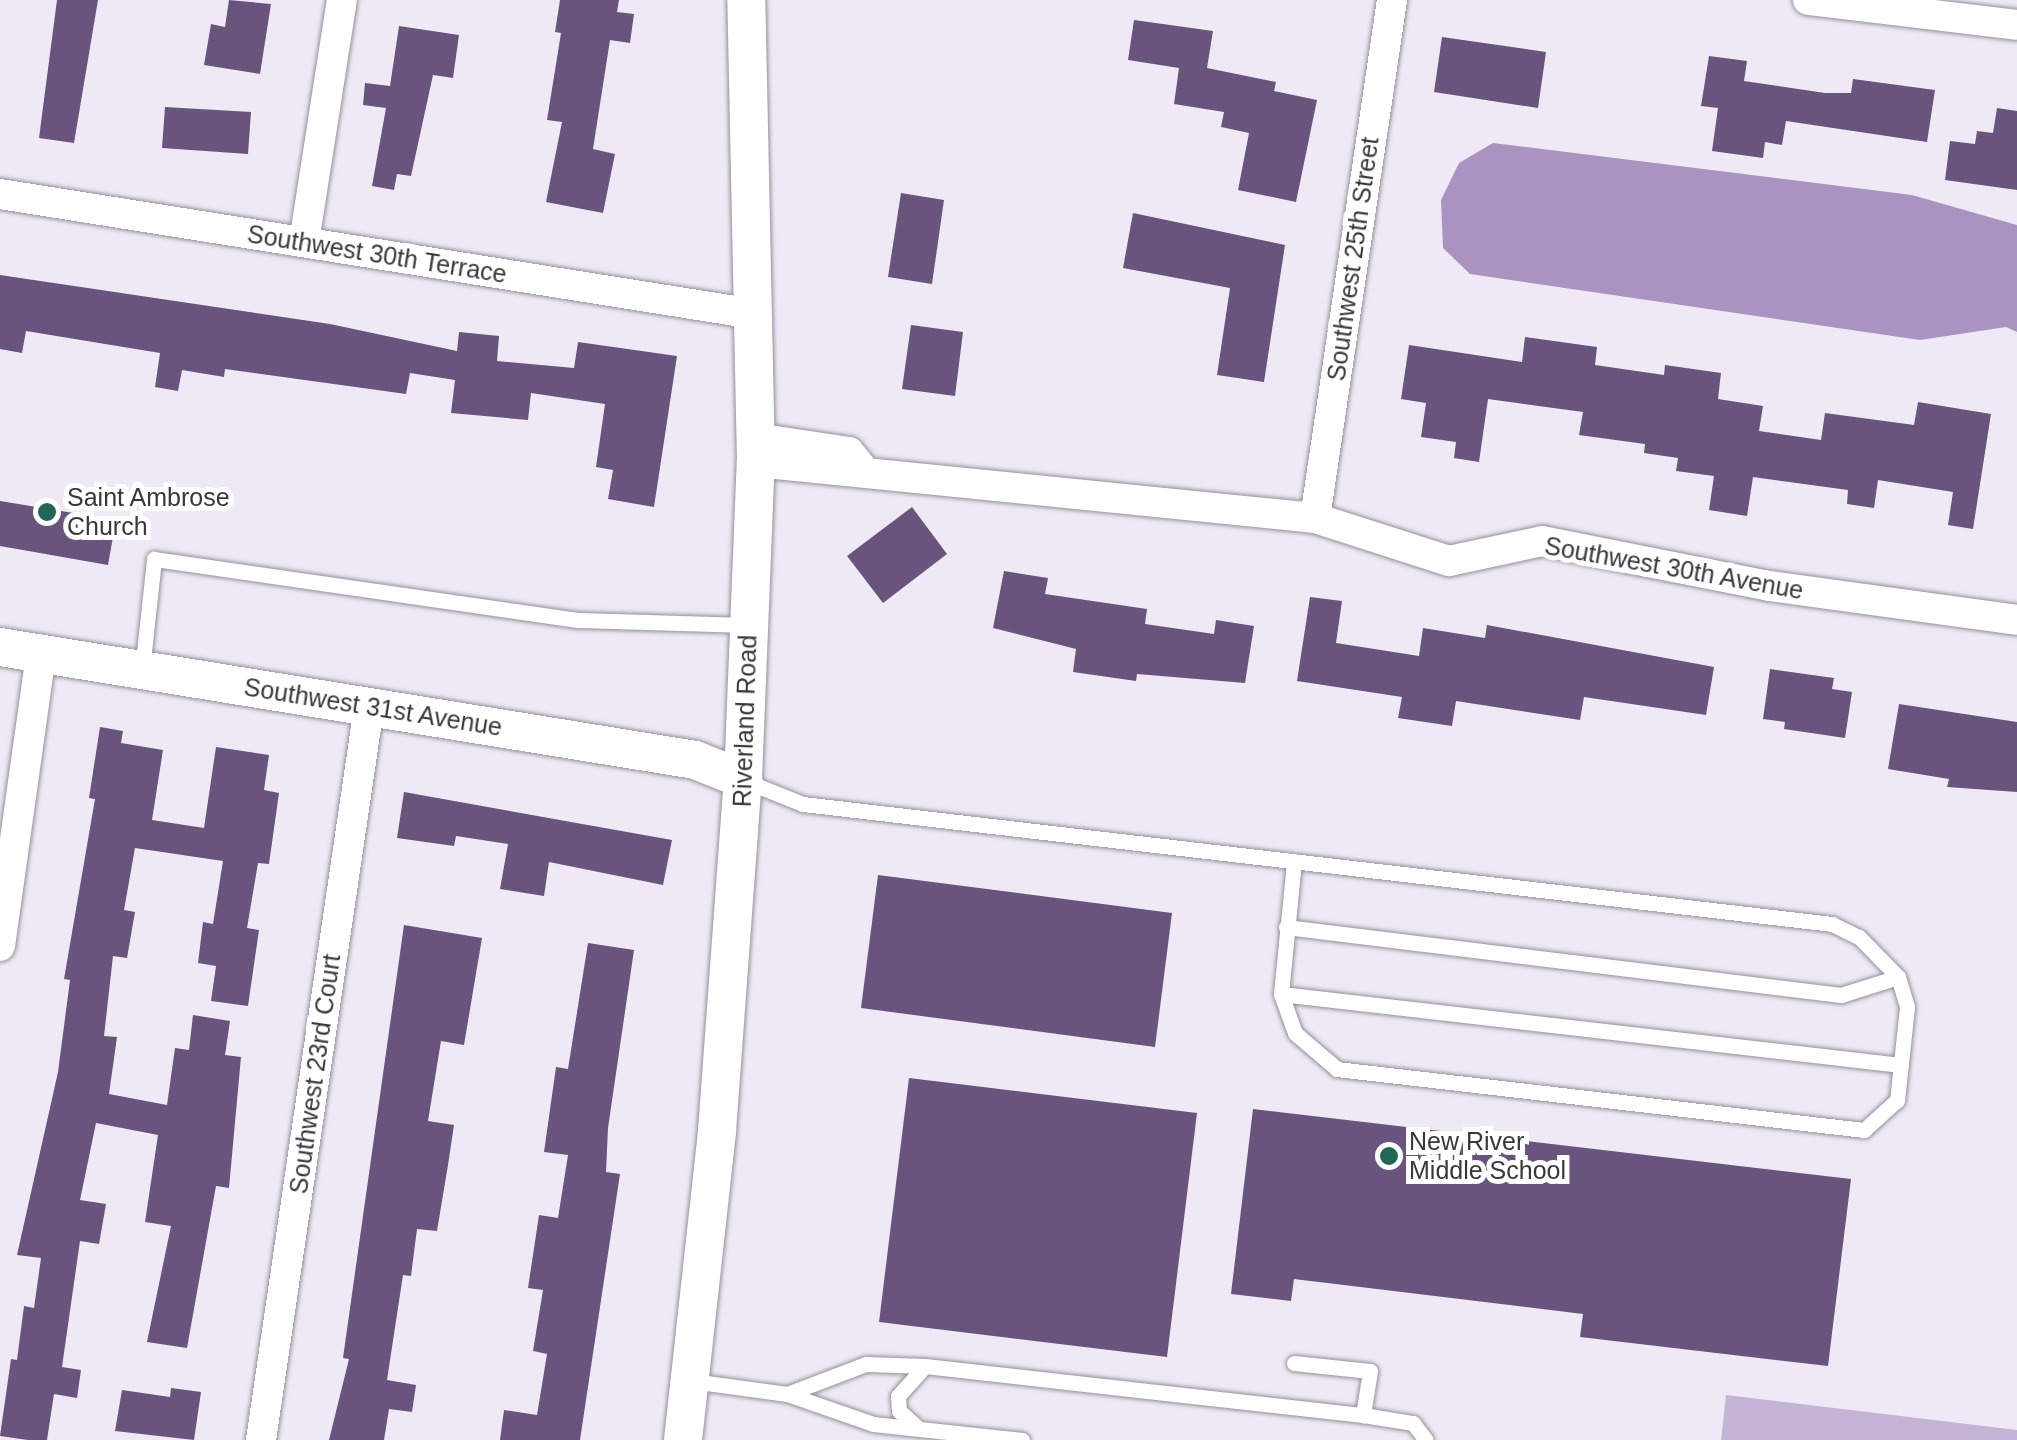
<!DOCTYPE html>
<style>
body{margin:0}
#map{position:relative;width:2017px;height:1440px;overflow:hidden;background:#efe9f6;font-family:Helvetica,sans-serif}
div>[style]{position:absolute}
.green>*{inset:0;background:#c4b2d7}
.water>*{inset:0;background:#aa93c0}
.building>*{inset:0;background:#69547d}
.roads{filter:drop-shadow(0 0 2px #958f9b) drop-shadow(0 0 2px #958f9b)}
.service>*{height:15px;margin:-7.5px;padding:0 7.5px;transform-origin:7.5px;border-radius:7.5px;background:#fff}
.minor>*{height:30px;margin:-15px;padding:0 15px;transform-origin:15px;border-radius:15px;background:#fff}
.tertiary>*{height:38px;margin:-19px;padding:0 19px;transform-origin:19px;border-radius:19px;background:#fff}
.dots>*{width:28px;height:28px;translate:-50% -50%;box-sizing:border-box;border:5px solid #fff;border-radius:50%}
span{translate:-50% -50%;white-space:nowrap;text-align:center;line-height:1.15;-webkit-text-stroke:10px #fff;paint-order:stroke}
.street-label{font-size:25px;color:#3a373c}
.poi-label{font-size:25px;color:#3a373c}
.left{translate:0 -50%;text-align:left}
</style>
<div id="map">
<div class="green">
<i style="clip-path:polygon(1726px 1395px,2017px 1430px,2017px 1440px,1721px 1440px)"></i>
</div>
<div class="water">
<i style="clip-path:polygon(1493px 143px,1912px 195px,2017px 225px,2017px 332px,2006px 327px,1920px 340px,1470px 274px,1443px 248px,1441px 200px,1459px 163px)"></i>
</div>
<div class="building">
<i style="clip-path:polygon(57px 0,98px 0,74px 143px,39px 138px)"></i>
<i style="clip-path:polygon(229px 0,271px 4px,260px 74px,204px 65px,211px 24px,225px 27px)"></i>
<i style="clip-path:polygon(560px 0,619px 0,617px 12px,634px 14px,630px 43px,610px 40px,593px 149px,615px 154px,603px 213px,546px 202px,562px 122px,547px 120px,561px 33px,555px 32px)"></i>
<i style="clip-path:polygon(1134px 20px,1213px 31px,1207px 68px,1276px 82px,1274px 91px,1317px 100px,1296px 202px,1238px 190px,1249px 133px,1221px 127px,1224px 112px,1174px 104px,1179px 68px,1128px 60px)"></i>
<i style="clip-path:polygon(399px 26px,459px 35px,453px 78px,433px 75px,411px 176px,397px 174px,394px 190px,372px 186px,386px 108px,363px 105px,365px 83px,390px 86px)"></i>
<i style="clip-path:polygon(1442px 37px,1546px 52px,1538px 108px,1434px 92px)"></i>
<i style="clip-path:polygon(1709px 56px,1747px 61px,1744px 81px,1825px 93px,1851px 93px,1853px 79px,1935px 90px,1927px 142px,1786px 121px,1782px 145px,1765px 142px,1763px 158px,1712px 151px,1718px 108px,1701px 106px)"></i>
<i style="clip-path:polygon(165px 107px,251px 112px,248px 154px,162px 148px)"></i>
<i style="clip-path:polygon(1997px 108px,2017px 111px,2017px 190px,1945px 180px,1950px 141px,1975px 144px,1977px 131px,1993px 133px)"></i>
<i style="clip-path:polygon(901px 193px,944px 200px,932px 284px,888px 277px)"></i>
<i style="clip-path:polygon(1133px 213px,1285px 245px,1264px 382px,1217px 375px,1230px 288px,1123px 268px)"></i>
<i style="clip-path:polygon(0 275px,330px 324px,457px 351px,459px 332px,499px 336px,497px 361px,574px 368px,578px 342px,677px 356px,654px 507px,608px 499px,613px 470px,596px 467px,605px 404px,531px 393px,528px 420px,451px 413px,455px 380px,410px 373px,406px 394px,225px 369px,224px 377px,182px 370px,178px 391px,155px 387px,160px 353px,26px 331px,22px 353px,0 349px)"></i>
<i style="clip-path:polygon(911px 325px,963px 332px,955px 396px,902px 389px)"></i>
<i style="clip-path:polygon(1525px 337px,1597px 347px,1595px 365px,1664px 375px,1665px 365px,1721px 373px,1718px 399px,1763px 406px,1759px 431px,1821px 440px,1825px 413px,1914px 425px,1918px 402px,1991px 414px,1973px 529px,1948px 525px,1953px 492px,1878px 480px,1874px 508px,1847px 504px,1848px 490px,1753px 477px,1747px 516px,1709px 510px,1714px 476px,1676px 471px,1678px 458px,1644px 453px,1645px 444px,1579px 435px,1583px 412px,1488px 399px,1479px 462px,1454px 458px,1456px 442px,1421px 437px,1426px 403px,1401px 399px,1409px 345px,1522px 362px)"></i>
<i style="clip-path:polygon(0 501px,116px 520px,108px 565px,0 546px)"></i>
<i style="clip-path:polygon(912px 507px,947px 554px,883px 603px,847px 556px)"></i>
<i style="clip-path:polygon(1004px 571px,1048px 578px,1045px 594px,1147px 609px,1145px 624px,1214px 634px,1216px 620px,1254px 626px,1245px 683px,1137px 674px,1136px 681px,1073px 672px,1076px 649px,993px 628px)"></i>
<i style="clip-path:polygon(1310px 597px,1342px 601px,1336px 643px,1419px 656px,1423px 628px,1485px 638px,1487px 625px,1714px 667px,1706px 715px,1584px 697px,1580px 720px,1456px 701px,1452px 726px,1398px 718px,1402px 697px,1297px 681px)"></i>
<i style="clip-path:polygon(1770px 669px,1834px 678px,1832px 689px,1852px 692px,1845px 738px,1784px 729px,1785px 722px,1763px 719px)"></i>
<i style="clip-path:polygon(1899px 704px,2017px 722px,2017px 792px,1947px 787px,1949px 779px,1888px 769px)"></i>
<i style="clip-path:polygon(100px 727px,123px 731px,121px 743px,163px 750px,152px 820px,204px 828px,216px 747px,269px 755px,264px 790px,279px 793px,269px 864px,258px 863px,247px 928px,259px 930px,248px 1006px,211px 1001px,216px 966px,198px 963px,203px 922px,213px 924px,223px 861px,135px 848px,124px 910px,135px 912px,127px 958px,113px 956px,104px 1036px,117px 1037px,109px 1094px,167px 1105px,175px 1048px,189px 1050px,193px 1015px,230px 1021px,225px 1055px,241px 1057px,229px 1188px,216px 1186px,187px 1348px,147px 1342px,171px 1226px,145px 1222px,158px 1135px,96px 1123px,80px 1200px,106px 1204px,99px 1244px,80px 1241px,62px 1367px,81px 1370px,77px 1398px,54px 1394px,47px 1440px,28px 1440px,0 1436px,11px 1359px,17px 1360px,24px 1306px,34px 1308px,41px 1258px,17px 1255px,58px 1072px,70px 980px,64px 979px,95px 799px,89px 798px)"></i>
<i style="clip-path:polygon(404px 792px,672px 840px,663px 885px,549px 862px,544px 896px,500px 889px,508px 844px,456px 836px,454px 846px,397px 838px)"></i>
<i style="clip-path:polygon(878px 875px,1172px 913px,1155px 1047px,861px 1008px)"></i>
<i style="clip-path:polygon(404px 925px,482px 938px,464px 1045px,441px 1041px,428px 1121px,454px 1125px,448px 1165px,437px 1231px,417px 1229px,411px 1276px,403px 1275px,387px 1380px,416px 1385px,412px 1412px,389px 1409px,384px 1440px,329px 1440px,349px 1359px,343px 1358px)"></i>
<i style="clip-path:polygon(588px 943px,634px 950px,608px 1128px,606px 1172px,620px 1174px,580px 1440px,500px 1440px,504px 1410px,537px 1415px,547px 1354px,533px 1351px,543px 1290px,528px 1288px,539px 1215px,558px 1218px,568px 1155px,544px 1152px,556px 1067px,568px 1069px)"></i>
<i style="clip-path:polygon(909px 1078px,1197px 1113px,1167px 1357px,879px 1322px)"></i>
<i style="clip-path:polygon(1253px 1109px,1851px 1179px,1828px 1366px,1580px 1337px,1583px 1314px,1294px 1279px,1291px 1301px,1231px 1294px)"></i>
<i style="clip-path:polygon(171px 1388px,201px 1392px,194px 1440px,115px 1431px,122px 1390px,170px 1397px)"></i>
</div>
<div class="roads">
<div class="service">
<i style="left:142px;top:670px;width:112px;rotate:-83.8deg"></i>
<i style="left:154px;top:559px;width:429px;rotate:8.2deg"></i>
<i style="left:579px;top:620px;width:169px;rotate:1.7deg"></i>
<i style="left:743px;top:780px;width:65px;rotate:21.8deg"></i>
<i style="left:803px;top:804px;width:1036px;rotate:6.65deg"></i>
<i style="left:1832px;top:924px;width:30px;rotate:26deg"></i>
<i style="left:1859px;top:937px;width:56px;rotate:45.7deg"></i>
<i style="left:1898px;top:977px;width:31px;rotate:73deg"></i>
<i style="left:1907px;top:1007px;width:94px;rotate:96.1deg"></i>
<i style="left:1897px;top:1100px;width:45px;rotate:137.7deg"></i>
<i style="left:1864px;top:1130px;width:531px;rotate:-173.4deg"></i>
<i style="left:1337px;top:1069px;width:55px;rotate:-139.4deg"></i>
<i style="left:1295px;top:1033px;width:41px;rotate:-109.7deg"></i>
<i style="left:1281px;top:994px;width:133px;rotate:-84.4deg"></i>
<i style="left:1286px;top:927px;width:559px;rotate:6.99deg"></i>
<i style="left:1841px;top:995px;width:60px;rotate:-17.5deg"></i>
<i style="left:1281px;top:994px;width:624px;rotate:6.53deg"></i>
<i style="left:1294px;top:1363px;width:76px;rotate:6deg"></i>
<i style="left:1370px;top:1371px;width:45px;rotate:99deg"></i>
<i style="left:692px;top:1381px;width:96px;rotate:7.8deg"></i>
<i style="left:787px;top:1394px;width:91px;rotate:19.2deg"></i>
<i style="left:873px;top:1424px;width:150px;rotate:6.1deg"></i>
<i style="left:787px;top:1394px;width:85px;rotate:-20.8deg"></i>
<i style="left:866px;top:1364px;width:59px;rotate:1.9deg"></i>
<i style="left:925px;top:1366px;width:441px;rotate:6.4deg"></i>
<i style="left:1363px;top:1415px;width:51px;rotate:9.1deg"></i>
<i style="left:1413px;top:1423px;width:21px;rotate:53deg"></i>
<i style="left:917px;top:1427px;width:24px;rotate:-138deg"></i>
<i style="left:899px;top:1411px;width:15px;rotate:-94deg"></i>
<i style="left:898px;top:1396px;width:40px;rotate:-48deg"></i>
</div>
<div class="minor">
<i style="left:1808px;top:0;width:210px;rotate:6.8deg"></i>
<i style="left:0;top:194px;width:763px;rotate:9.04deg"></i>
<i style="left:304px;top:242px;width:245px;rotate:-81.1deg"></i>
<i style="left:756px;top:438px;width:94px;rotate:8.6deg"></i>
<i style="left:849px;top:452px;width:21px;rotate:51deg"></i>
<i style="left:756px;top:462px;width:562px;rotate:5.72deg"></i>
<i style="left:1315px;top:518px;width:141px;rotate:17.8deg"></i>
<i style="left:1449px;top:561px;width:95px;rotate:-12.1deg"></i>
<i style="left:1542px;top:541px;width:231px;rotate:11.2deg"></i>
<i style="left:1769px;top:586px;width:250px;rotate:7.8deg"></i>
<i style="left:1315px;top:518px;width:524px;rotate:-81.54deg"></i>
<i style="left:0;top:946px;width:296px;rotate:-82deg"></i>
<i style="left:261px;top:1440px;width:741px;rotate:-81.62deg"></i>
</div>
<div class="tertiary">
<i style="left:0;top:647px;width:704px;rotate:9.23deg"></i>
<i style="left:695px;top:760px;width:52px;rotate:21.6deg"></i>
<i style="left:683px;top:1440px;width:311px;rotate:-83.7deg"></i>
<i style="left:717px;top:1131px;width:353px;rotate:-85.8deg"></i>
<i style="left:743px;top:779px;width:317px;rotate:-87.7deg"></i>
<i style="left:756px;top:462px;width:462px;rotate:-91.2deg"></i>
</div>
</div>
<div class="dots">
<i style="left:47px;top:512px;background:#246655"></i>
<i style="left:1389px;top:1156px;background:#246655"></i>
</div>
<div class="street-label">
<span style="left:377px;top:254px;rotate:9deg">Southwest 30th Terrace</span>
<span style="left:1353px;top:259px;rotate:-82deg">Southwest 25th Street</span>
<span style="left:1674px;top:568px;rotate:10deg">Southwest 30th Avenue</span>
<span style="left:373px;top:707px;rotate:9deg">Southwest 31st Avenue</span>
<span style="left:745px;top:721px;rotate:-88deg">Riverland Road</span>
<span style="left:315px;top:1074px;rotate:-82deg">Southwest 23rd Court</span>
</div>
<div class="poi-label">
<span class="left" style="left:67px;top:512px">Saint Ambrose<br>Church</span>
<span class="left" style="left:1409px;top:1156px">New River<br>Middle School</span>
</div>
</div>
